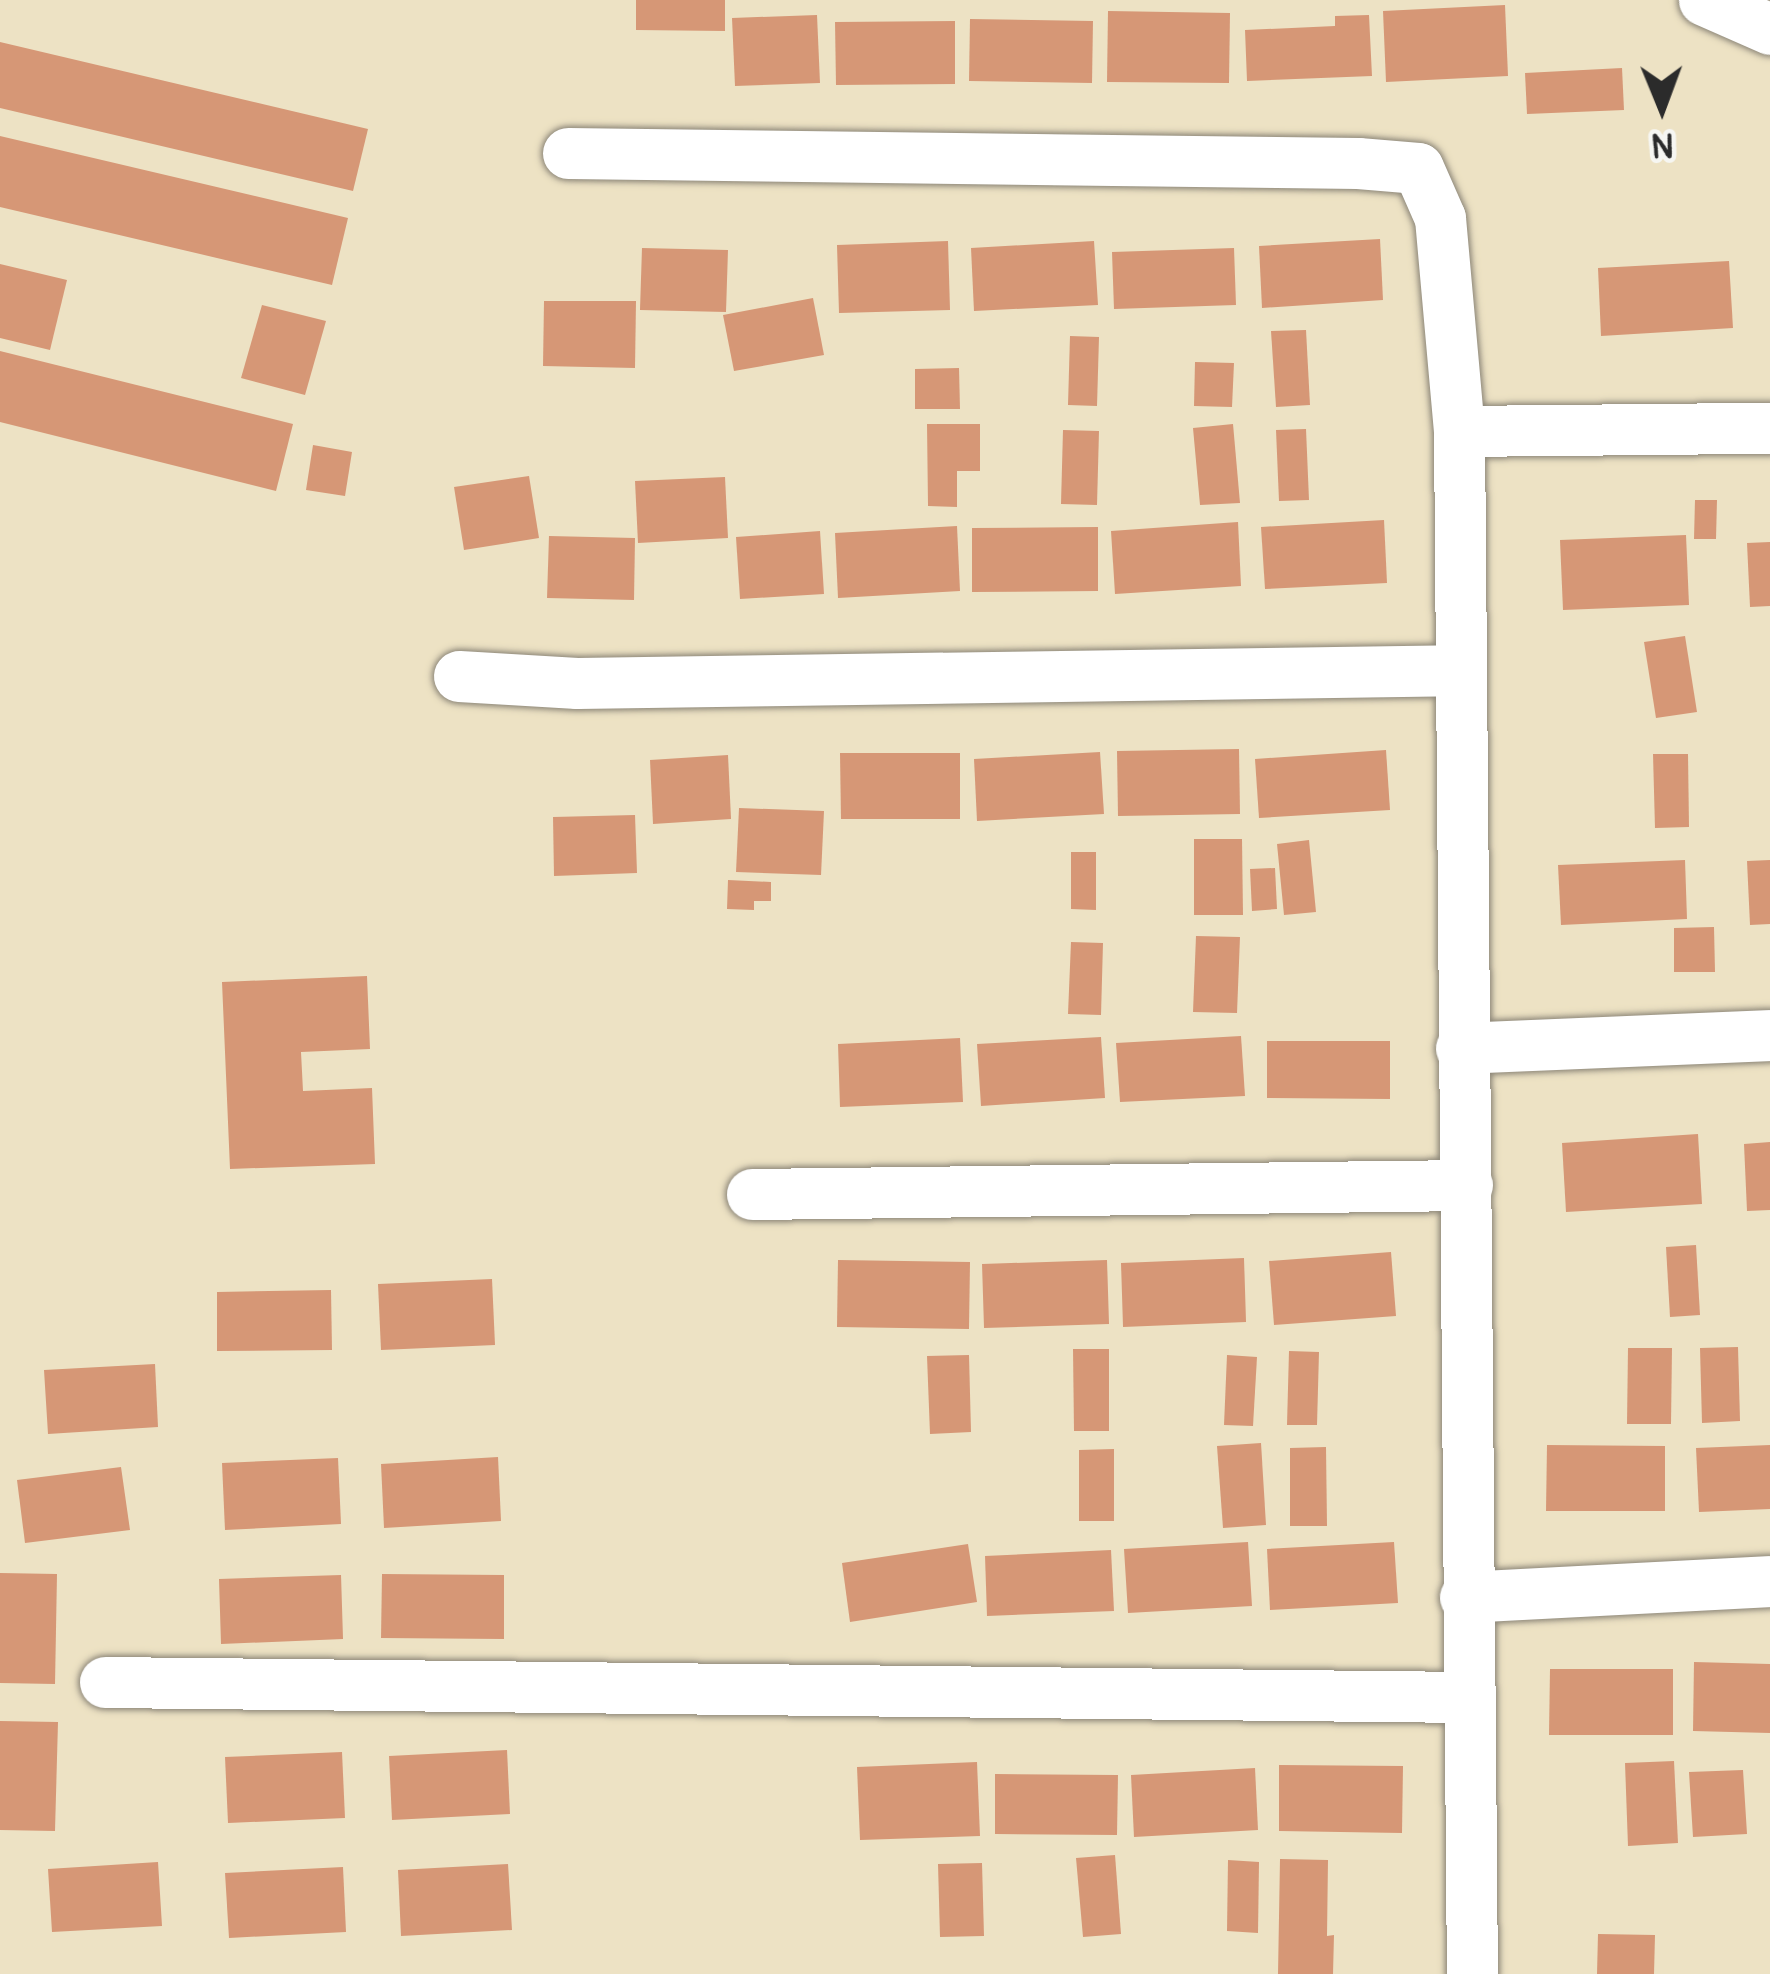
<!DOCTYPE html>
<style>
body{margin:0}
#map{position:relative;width:1770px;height:1974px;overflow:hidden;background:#ede2c4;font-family:Pangolin,sans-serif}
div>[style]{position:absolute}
.building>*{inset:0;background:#d69776}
.roads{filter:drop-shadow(0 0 3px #8c8678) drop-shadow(0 0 3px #8c8678)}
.minor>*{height:51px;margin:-25.5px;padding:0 25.5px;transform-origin:25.5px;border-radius:25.5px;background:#fff}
span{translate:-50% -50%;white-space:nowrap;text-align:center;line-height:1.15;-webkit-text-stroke:12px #f6f6f2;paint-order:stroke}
.north{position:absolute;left:1602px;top:48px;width:120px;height:120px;-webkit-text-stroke:9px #f6f6f2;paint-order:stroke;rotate:179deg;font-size:33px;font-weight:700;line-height:48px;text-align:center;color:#2b2b2b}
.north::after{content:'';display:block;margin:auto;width:42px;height:54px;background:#2b2b2b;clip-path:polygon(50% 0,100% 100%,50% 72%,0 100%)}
</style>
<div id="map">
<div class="building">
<i style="clip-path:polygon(636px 0,725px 0,725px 31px,636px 30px)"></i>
<i style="clip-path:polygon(1505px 5px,1508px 76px,1386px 82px,1383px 11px)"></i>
<i style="clip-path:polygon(1108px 11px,1230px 13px,1229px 83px,1107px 82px)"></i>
<i style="clip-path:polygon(817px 15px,820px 83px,735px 86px,732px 18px)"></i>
<i style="clip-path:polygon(1369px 15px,1372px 76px,1247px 81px,1245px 30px,1335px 26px,1335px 16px)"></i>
<i style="clip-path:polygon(970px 19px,1093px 21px,1092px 83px,969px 81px)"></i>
<i style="clip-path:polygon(955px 21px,955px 84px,836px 85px,835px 22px)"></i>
<i style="clip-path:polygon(0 42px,368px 129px,353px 191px,0 108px)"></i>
<i style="clip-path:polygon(1622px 68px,1624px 110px,1527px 114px,1525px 73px)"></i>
<i style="clip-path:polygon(0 136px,348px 218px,332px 285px,0 207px)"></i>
<i style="clip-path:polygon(1380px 239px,1383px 300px,1262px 308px,1259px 246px)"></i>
<i style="clip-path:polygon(948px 241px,950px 310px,839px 313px,837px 245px)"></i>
<i style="clip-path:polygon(1094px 241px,1098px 305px,974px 311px,971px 248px)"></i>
<i style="clip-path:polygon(642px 248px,728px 250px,726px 312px,640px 310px)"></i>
<i style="clip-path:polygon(1234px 248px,1236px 305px,1114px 309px,1112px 252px)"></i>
<i style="clip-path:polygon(1729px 261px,1733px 328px,1601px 336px,1598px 268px)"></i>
<i style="clip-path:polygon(0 264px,67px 280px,50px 350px,0 338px)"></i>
<i style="clip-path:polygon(813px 298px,824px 355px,734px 371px,723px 315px)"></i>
<i style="clip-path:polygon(544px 301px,636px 301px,635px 368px,543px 366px)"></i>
<i style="clip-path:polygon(262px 305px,326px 321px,305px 395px,241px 378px)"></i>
<i style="clip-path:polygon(1306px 330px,1310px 405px,1276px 407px,1271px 331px)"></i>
<i style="clip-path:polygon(1070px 336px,1099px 337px,1097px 406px,1068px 405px)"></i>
<i style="clip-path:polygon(0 351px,293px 424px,276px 491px,0 422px)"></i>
<i style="clip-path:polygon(1195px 362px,1234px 363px,1232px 407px,1194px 406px)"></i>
<i style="clip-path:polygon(959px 368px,960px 409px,915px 409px,915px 369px)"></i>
<i style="clip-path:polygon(927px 424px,980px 424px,980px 471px,957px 471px,957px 507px,928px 506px)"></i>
<i style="clip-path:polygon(1233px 424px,1240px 503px,1200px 505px,1193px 428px)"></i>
<i style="clip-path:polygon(1306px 429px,1309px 500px,1279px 501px,1276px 430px)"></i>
<i style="clip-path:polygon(1063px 430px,1099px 431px,1097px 505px,1061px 504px)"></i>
<i style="clip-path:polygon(313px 445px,352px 452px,345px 496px,306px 490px)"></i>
<i style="clip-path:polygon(529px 476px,539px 538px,464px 550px,454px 487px)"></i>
<i style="clip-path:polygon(725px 477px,728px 538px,638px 543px,635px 481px)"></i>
<i style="clip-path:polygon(1695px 500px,1717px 500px,1716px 539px,1694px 539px)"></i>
<i style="clip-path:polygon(1384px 520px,1387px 583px,1265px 589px,1261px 527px)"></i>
<i style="clip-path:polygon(1238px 522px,1241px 586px,1115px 594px,1111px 531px)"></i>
<i style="clip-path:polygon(957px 526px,960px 591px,838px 598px,835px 533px)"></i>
<i style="clip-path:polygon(1098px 527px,1098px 591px,972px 592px,972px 528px)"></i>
<i style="clip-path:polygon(820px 531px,824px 594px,740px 599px,736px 537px)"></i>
<i style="clip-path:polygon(1686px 535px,1689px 605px,1563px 610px,1560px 540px)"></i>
<i style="clip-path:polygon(549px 536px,635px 538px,634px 600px,547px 598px)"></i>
<i style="clip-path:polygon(1770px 542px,1770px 606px,1750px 607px,1747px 543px)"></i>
<i style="clip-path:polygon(1685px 636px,1697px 712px,1656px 718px,1644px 642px)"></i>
<i style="clip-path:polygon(1239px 749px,1240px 814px,1118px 816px,1117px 751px)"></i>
<i style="clip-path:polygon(1386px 750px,1390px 810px,1259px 818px,1255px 759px)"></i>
<i style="clip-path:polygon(1100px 752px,1104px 814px,977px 821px,974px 759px)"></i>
<i style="clip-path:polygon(840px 753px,960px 753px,960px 819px,841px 819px)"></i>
<i style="clip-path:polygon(1653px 754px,1688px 754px,1689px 827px,1655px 828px)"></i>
<i style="clip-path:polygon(728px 755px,731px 819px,653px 824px,650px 760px)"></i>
<i style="clip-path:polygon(739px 808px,824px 811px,821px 875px,736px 872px)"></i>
<i style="clip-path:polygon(635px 815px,637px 873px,554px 876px,553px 817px)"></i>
<i style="clip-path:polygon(1194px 839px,1242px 839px,1243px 915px,1194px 915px)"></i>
<i style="clip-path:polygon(1309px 840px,1316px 912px,1284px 915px,1277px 844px)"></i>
<i style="clip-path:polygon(1071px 852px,1096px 852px,1096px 910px,1071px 909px)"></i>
<i style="clip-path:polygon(1685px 860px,1687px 919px,1561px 925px,1558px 865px)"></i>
<i style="clip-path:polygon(1770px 860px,1770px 924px,1750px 925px,1747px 861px)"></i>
<i style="clip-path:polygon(1275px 868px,1277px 909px,1252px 911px,1250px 869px)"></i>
<i style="clip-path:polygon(728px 880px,771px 882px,771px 901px,754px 901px,754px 910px,727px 909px)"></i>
<i style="clip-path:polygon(1714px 927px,1715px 972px,1674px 972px,1674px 928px)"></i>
<i style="clip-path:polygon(1196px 936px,1240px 937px,1237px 1013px,1193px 1012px)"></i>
<i style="clip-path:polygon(1071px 942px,1103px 943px,1101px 1015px,1068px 1014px)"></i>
<i style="clip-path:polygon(367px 976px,370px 1049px,301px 1052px,303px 1091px,372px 1088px,375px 1164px,230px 1169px,222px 982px)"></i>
<i style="clip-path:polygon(1241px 1036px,1245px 1096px,1120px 1102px,1116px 1043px)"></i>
<i style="clip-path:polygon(1101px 1037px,1105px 1098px,981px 1106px,977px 1044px)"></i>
<i style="clip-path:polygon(960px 1038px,963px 1102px,840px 1107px,838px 1044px)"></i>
<i style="clip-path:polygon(1267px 1041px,1390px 1041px,1390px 1099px,1267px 1098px)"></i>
<i style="clip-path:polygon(1698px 1134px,1702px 1204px,1566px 1212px,1562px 1143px)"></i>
<i style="clip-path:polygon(1770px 1142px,1770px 1210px,1747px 1211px,1744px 1144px)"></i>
<i style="clip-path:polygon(1696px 1245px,1700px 1315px,1670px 1317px,1666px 1247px)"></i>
<i style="clip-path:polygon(1391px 1252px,1396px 1316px,1274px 1325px,1269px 1261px)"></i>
<i style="clip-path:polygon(1244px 1258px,1246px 1322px,1123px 1327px,1121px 1263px)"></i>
<i style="clip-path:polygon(838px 1260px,970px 1262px,969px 1329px,837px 1327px)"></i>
<i style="clip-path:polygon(1107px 1260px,1109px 1324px,984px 1328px,982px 1264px)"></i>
<i style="clip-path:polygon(492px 1279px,495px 1345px,381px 1350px,378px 1284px)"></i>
<i style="clip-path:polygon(331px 1290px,332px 1350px,217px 1351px,217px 1292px)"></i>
<i style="clip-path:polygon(1738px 1347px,1740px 1421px,1702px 1423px,1700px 1348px)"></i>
<i style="clip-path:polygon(1628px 1348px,1672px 1348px,1671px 1424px,1627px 1424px)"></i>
<i style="clip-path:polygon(1073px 1349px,1109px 1349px,1109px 1431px,1074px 1431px)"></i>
<i style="clip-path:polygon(1289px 1351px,1319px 1352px,1317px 1425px,1287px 1425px)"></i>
<i style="clip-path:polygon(969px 1355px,971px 1432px,930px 1434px,927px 1356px)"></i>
<i style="clip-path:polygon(1227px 1355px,1257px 1357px,1253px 1426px,1224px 1425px)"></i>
<i style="clip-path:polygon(155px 1364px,158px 1427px,48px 1434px,44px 1370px)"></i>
<i style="clip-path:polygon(1261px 1443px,1266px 1525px,1223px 1528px,1217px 1446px)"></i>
<i style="clip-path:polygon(1547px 1445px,1665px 1446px,1665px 1511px,1546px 1511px)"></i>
<i style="clip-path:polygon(1770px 1445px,1770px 1509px,1699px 1512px,1696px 1448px)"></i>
<i style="clip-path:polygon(1326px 1447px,1327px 1526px,1290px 1526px,1290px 1448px)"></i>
<i style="clip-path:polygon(1114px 1449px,1114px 1521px,1079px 1521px,1079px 1450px)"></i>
<i style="clip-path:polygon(498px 1457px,501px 1521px,384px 1528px,381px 1464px)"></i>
<i style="clip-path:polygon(338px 1458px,341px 1524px,225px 1530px,222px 1463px)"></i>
<i style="clip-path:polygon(121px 1467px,130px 1530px,25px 1543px,17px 1480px)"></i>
<i style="clip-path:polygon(1248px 1542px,1252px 1606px,1128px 1613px,1124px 1549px)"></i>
<i style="clip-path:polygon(1394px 1542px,1398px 1603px,1270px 1610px,1267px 1549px)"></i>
<i style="clip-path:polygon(968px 1544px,977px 1602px,850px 1622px,842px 1563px)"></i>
<i style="clip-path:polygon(1111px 1550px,1114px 1611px,987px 1616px,985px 1556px)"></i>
<i style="clip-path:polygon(0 1573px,57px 1574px,55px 1684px,0 1683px)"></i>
<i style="clip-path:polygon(382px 1574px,504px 1575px,504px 1639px,381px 1638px)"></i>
<i style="clip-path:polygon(341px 1575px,343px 1639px,221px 1644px,219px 1579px)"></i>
<i style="clip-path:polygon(1694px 1662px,1770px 1664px,1770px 1733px,1693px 1731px)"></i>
<i style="clip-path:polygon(1550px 1669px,1673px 1669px,1673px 1735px,1549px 1735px)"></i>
<i style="clip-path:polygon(0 1721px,58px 1722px,55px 1831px,0 1830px)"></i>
<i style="clip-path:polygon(507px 1750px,510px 1814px,392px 1820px,389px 1756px)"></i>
<i style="clip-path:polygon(342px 1752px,345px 1818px,228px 1823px,225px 1757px)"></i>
<i style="clip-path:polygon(1674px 1761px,1678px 1843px,1628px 1846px,1625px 1763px)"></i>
<i style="clip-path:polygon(977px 1762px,980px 1836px,860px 1840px,857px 1767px)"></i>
<i style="clip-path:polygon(1279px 1765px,1403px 1766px,1402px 1833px,1279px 1831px)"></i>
<i style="clip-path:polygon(1255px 1768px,1258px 1830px,1134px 1837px,1131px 1775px)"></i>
<i style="clip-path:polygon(1743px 1770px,1747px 1834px,1693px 1837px,1689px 1772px)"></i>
<i style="clip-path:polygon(995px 1774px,1118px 1775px,1117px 1835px,995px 1834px)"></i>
<i style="clip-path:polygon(1115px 1855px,1121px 1934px,1083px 1937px,1076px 1858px)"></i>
<i style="clip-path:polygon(1280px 1859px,1328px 1860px,1327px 1936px,1334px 1935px,1333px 1974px,1278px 1974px)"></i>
<i style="clip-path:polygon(1228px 1860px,1259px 1862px,1258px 1933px,1227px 1931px)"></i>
<i style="clip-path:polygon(158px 1862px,162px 1926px,52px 1932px,48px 1869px)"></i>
<i style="clip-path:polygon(982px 1863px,984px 1936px,940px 1937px,938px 1864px)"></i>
<i style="clip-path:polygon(508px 1864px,512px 1930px,401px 1936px,398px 1870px)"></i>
<i style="clip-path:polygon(343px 1867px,346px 1932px,229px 1938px,225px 1873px)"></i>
<i style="clip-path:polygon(1598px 1934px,1655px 1935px,1654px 1974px,1597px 1974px)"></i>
</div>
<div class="roads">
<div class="minor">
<i style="left:1704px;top:0;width:72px;rotate:23.7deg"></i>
<i style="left:568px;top:153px;width:790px;rotate:0.73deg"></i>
<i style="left:1358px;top:163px;width:60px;rotate:4.8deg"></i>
<i style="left:1418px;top:168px;width:55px;rotate:66.3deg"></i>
<i style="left:1440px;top:218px;width:214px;rotate:84.9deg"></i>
<i style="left:1459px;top:431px;width:1543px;rotate:89.52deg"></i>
<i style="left:1459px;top:431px;width:311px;rotate:-0.6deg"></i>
<i style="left:459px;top:676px;width:118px;rotate:3.4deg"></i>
<i style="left:577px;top:683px;width:882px;rotate:-0.84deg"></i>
<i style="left:1461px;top:1048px;width:309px;rotate:-2.4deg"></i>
<i style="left:752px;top:1194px;width:715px;rotate:-0.72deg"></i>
<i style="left:1465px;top:1597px;width:305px;rotate:-3deg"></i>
<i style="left:105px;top:1682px;width:1365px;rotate:0.63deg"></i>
</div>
</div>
<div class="north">N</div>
</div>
